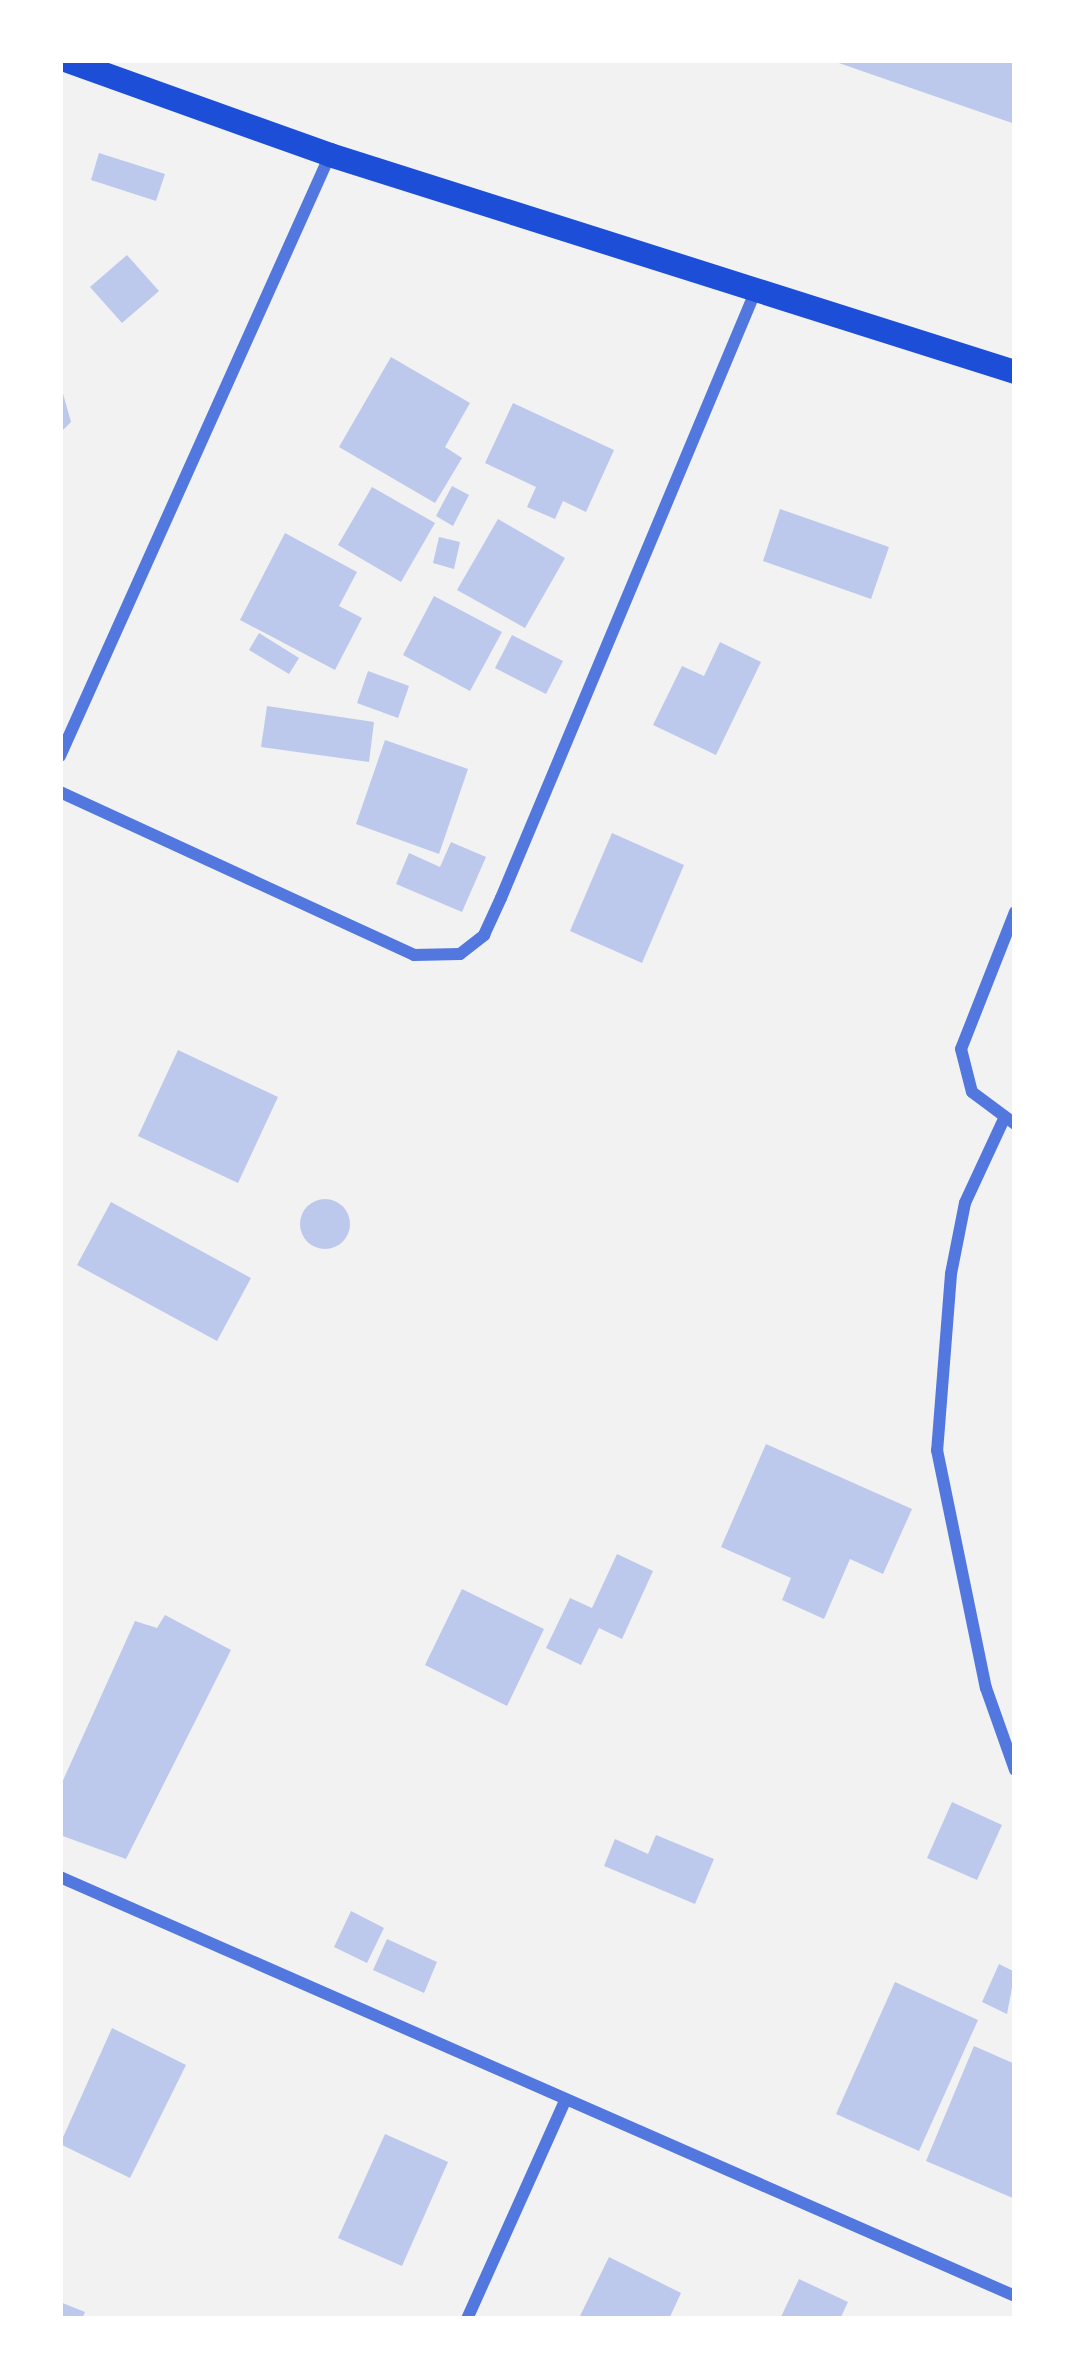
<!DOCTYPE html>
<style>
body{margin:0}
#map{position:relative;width:1075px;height:2379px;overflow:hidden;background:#f2f2f2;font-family:"Source Sans 3",sans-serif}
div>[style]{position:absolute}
.building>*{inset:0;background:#bdc9ec}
.round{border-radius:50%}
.minor>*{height:12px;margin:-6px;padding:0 6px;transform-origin:6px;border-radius:6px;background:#5277de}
.secondary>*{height:24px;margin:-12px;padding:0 12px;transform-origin:12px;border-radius:12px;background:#1d4ed8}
span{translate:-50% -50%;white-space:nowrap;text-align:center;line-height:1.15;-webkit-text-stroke:10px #fff;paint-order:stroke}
.frame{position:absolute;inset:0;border:63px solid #fff;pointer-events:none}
</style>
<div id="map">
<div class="building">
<i style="clip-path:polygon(833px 60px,1015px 60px,1015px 124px,833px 61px)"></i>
<i style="clip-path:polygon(99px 153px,165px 174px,156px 201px,91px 180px)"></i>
<i style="clip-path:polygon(127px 255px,159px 291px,122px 323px,90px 287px)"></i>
<i style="clip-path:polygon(391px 357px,470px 403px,445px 447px,462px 458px,435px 503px,339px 447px)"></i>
<i style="clip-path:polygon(60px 383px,71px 422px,60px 433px)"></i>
<i style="clip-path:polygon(513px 403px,614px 450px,586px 512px,563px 501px,555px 519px,527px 507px,536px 487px,485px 463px)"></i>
<i style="clip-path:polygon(452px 486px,469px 495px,453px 526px,436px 516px)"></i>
<i style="clip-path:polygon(372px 487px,435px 523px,401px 582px,338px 545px)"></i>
<i style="clip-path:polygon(780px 509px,889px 547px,871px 599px,763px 561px)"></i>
<i style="clip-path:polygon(498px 519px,565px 558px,525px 628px,457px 590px)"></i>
<i style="clip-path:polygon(285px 533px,357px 572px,339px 606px,362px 618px,335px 670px,240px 620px)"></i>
<i style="clip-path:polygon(439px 537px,460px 542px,454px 569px,433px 563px)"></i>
<i style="clip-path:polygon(434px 596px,502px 632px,470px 691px,403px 655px)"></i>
<i style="clip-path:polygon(259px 633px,299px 658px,289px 674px,249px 650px)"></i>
<i style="clip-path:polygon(512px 635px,563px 661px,546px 694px,495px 668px)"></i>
<i style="clip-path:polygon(720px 642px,761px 662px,716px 755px,653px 725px,682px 666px,704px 676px)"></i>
<i style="clip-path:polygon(368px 671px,409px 686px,398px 718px,357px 703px)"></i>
<i style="clip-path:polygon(267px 706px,374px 722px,369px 762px,261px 747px)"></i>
<i style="clip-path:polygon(385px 740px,468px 769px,439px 854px,356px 824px)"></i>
<i style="clip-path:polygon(612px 833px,684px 865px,642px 963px,570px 931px)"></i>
<i style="clip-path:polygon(451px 842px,486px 857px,462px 912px,396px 884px,409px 853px,440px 867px)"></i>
<i style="clip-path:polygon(178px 1050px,278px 1097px,238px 1183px,138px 1136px)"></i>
<i class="round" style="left:300px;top:1199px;width:50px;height:50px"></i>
<i style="clip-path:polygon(111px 1202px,251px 1278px,217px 1341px,77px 1265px)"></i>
<i style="clip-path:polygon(766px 1444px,912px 1509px,883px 1574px,850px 1559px,824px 1619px,782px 1600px,791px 1578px,721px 1547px)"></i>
<i style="clip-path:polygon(617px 1554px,653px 1571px,622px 1639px,599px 1628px,581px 1665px,546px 1648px,570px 1598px,592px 1608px)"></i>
<i style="clip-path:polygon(462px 1589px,544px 1629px,507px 1706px,425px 1665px)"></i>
<i style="clip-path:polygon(165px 1615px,231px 1650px,126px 1859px,60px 1835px,60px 1787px,135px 1621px,157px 1628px)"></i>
<i style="clip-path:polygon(952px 1802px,1002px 1825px,977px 1880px,927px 1858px)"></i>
<i style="clip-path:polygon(656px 1835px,714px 1859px,695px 1904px,604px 1866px,615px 1839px,648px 1854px)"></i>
<i style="clip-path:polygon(351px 1911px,384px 1928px,367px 1963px,334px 1947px)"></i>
<i style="clip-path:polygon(387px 1939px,437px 1962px,424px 1993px,373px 1970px)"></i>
<i style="clip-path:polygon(999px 1964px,1015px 1972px,1007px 2014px,982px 2002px)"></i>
<i style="clip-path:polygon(895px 1982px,978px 2020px,919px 2151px,836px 2114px)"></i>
<i style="clip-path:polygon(112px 2028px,186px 2065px,130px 2178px,60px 2144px)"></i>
<i style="clip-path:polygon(974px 2046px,1015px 2064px,1015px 2199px,926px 2161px)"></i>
<i style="clip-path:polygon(385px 2134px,448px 2162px,402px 2266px,338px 2238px)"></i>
<i style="clip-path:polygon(609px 2257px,681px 2293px,669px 2319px,579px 2318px)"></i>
<i style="clip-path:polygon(799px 2279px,848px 2302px,840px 2319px,780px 2319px)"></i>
<i style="clip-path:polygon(60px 2302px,85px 2312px,82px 2319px,60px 2319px)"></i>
</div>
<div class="minor">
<i style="left:60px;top:756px;width:659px;rotate:-65.81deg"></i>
<i style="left:60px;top:792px;width:390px;rotate:24.7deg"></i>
<i style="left:414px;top:955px;width:46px;rotate:-1.2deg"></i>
<i style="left:460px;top:954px;width:31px;rotate:-38deg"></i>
<i style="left:484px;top:935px;width:41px;rotate:-65.3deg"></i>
<i style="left:501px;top:898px;width:659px;rotate:-67.25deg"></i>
<i style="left:1015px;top:912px;width:147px;rotate:111.5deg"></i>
<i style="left:961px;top:1049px;width:44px;rotate:75.7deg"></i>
<i style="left:972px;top:1092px;width:54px;rotate:36.7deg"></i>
<i style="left:1003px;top:1121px;width:90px;rotate:114.9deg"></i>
<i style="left:965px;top:1203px;width:72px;rotate:101.2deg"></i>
<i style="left:951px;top:1274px;width:177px;rotate:94.5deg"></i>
<i style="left:937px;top:1450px;width:243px;rotate:78.4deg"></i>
<i style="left:986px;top:1688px;width:87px;rotate:70.5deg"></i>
<i style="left:60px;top:1877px;width:1043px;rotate:23.69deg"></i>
<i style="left:467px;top:2319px;width:237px;rotate:-65.8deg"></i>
</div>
<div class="secondary">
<i style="left:65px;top:60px;width:282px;rotate:19.7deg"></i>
<i style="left:330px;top:155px;width:719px;rotate:17.58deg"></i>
</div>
<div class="frame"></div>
</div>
